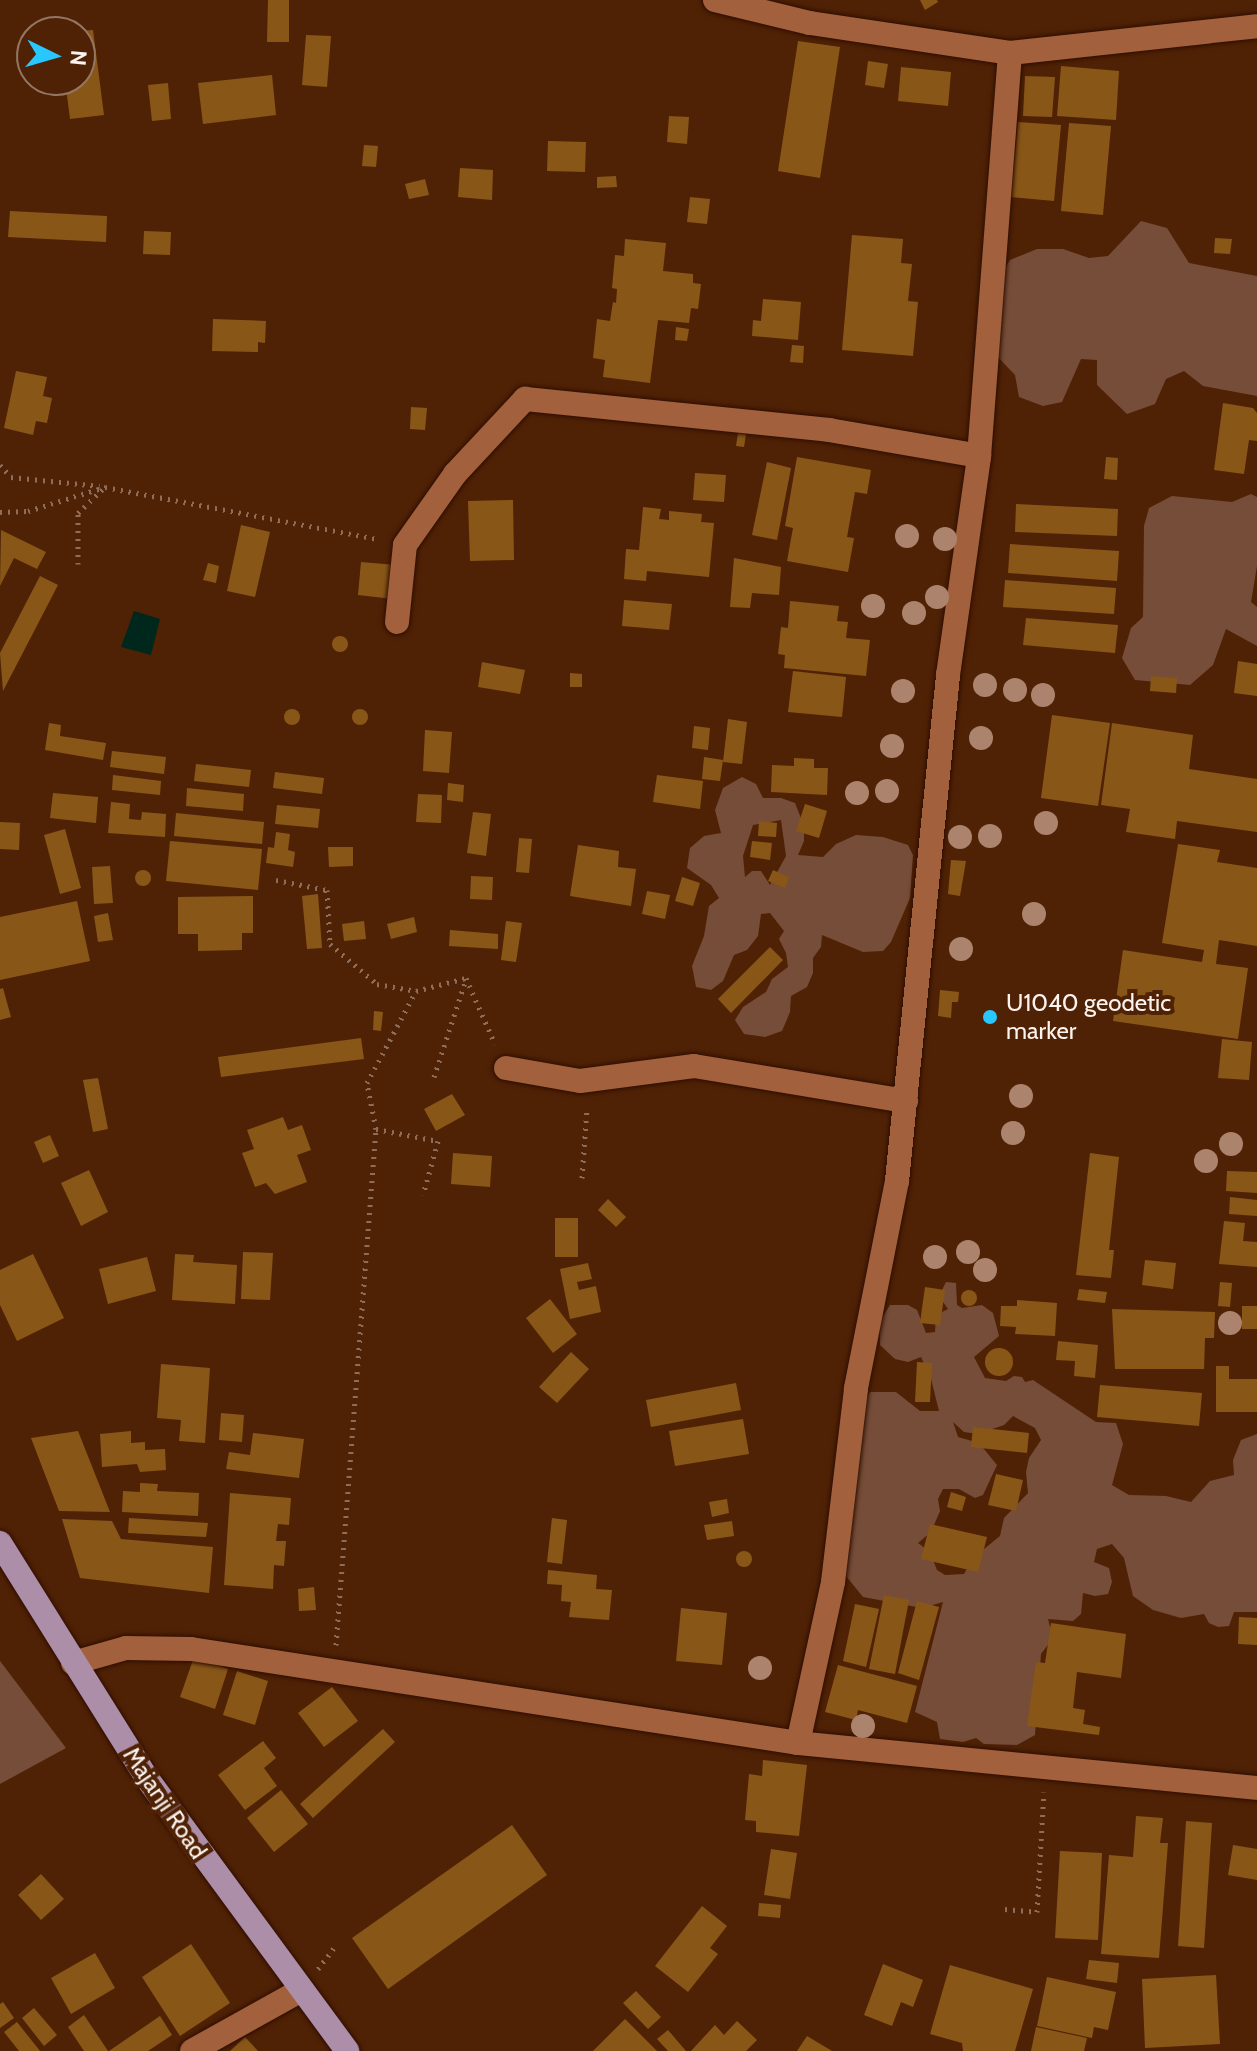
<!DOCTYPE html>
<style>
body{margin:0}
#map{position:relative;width:1257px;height:2051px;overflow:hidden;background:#502205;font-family:Cabin,sans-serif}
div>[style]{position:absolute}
.green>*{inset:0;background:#754d38}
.water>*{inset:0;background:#00271b}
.building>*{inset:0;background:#885718}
.round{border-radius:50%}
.path>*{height:5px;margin-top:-2.5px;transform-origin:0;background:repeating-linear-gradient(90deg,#8e6e5a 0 2px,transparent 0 8px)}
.roads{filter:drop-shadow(0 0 2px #2e0e00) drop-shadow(0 0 2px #2e0e00)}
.minor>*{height:24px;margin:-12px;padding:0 12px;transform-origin:12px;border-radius:12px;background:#a2603d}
.major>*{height:24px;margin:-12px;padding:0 12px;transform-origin:12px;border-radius:12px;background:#ac8ea8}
.trees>*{width:24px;height:24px;margin:-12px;border-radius:50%;background:#ac846e}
.dots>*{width:22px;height:22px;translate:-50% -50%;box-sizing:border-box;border:4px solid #502205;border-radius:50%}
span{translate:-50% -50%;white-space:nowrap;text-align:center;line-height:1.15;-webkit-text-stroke:8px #502205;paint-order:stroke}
.poi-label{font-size:24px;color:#fbf3ef}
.left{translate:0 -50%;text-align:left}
.street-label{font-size:24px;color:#fbf3ef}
.north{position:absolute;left:16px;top:16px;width:80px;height:80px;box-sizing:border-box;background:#502205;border:2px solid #947663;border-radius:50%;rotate:95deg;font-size:22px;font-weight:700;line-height:32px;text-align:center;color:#fbf3ef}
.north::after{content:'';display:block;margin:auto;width:28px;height:36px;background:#28c8ff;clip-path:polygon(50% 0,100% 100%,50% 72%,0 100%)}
</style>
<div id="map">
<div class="green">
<i style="clip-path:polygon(1141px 221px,1167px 228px,1189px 263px,1257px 276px,1257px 396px,1203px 386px,1184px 371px,1166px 379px,1155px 404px,1127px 414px,1097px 385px,1097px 360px,1081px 359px,1062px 402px,1043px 406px,1019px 397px,1015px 375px,995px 354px,982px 303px,1010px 260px,1037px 249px,1063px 249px,1089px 258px,1108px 256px)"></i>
<i style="clip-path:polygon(1251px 494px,1257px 497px,1257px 566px,1251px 602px,1257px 607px,1257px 646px,1226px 629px,1213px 665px,1190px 685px,1135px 680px,1122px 658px,1131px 628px,1143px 617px,1144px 526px,1149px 508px,1172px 496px,1232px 502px)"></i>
<i style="clip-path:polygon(evenodd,742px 777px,756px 784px,763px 798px,781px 798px,795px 803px,804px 826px,804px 841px,798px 855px,823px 857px,836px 844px,856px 835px,883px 837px,908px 845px,913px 855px,910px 898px,891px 942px,883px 951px,863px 952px,822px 935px,821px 947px,813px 958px,813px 973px,807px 987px,791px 996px,790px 1012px,782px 1031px,765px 1037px,744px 1034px,735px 1020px,743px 1007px,766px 992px,772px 979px,788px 967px,786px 953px,779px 939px,784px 931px,770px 913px,761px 914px,758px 936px,747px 950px,734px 955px,723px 981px,711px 990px,696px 987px,692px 966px,704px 936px,709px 906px,719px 898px,711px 885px,687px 868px,690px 848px,704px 836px,721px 833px,715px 810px,723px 788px,742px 777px,781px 820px,786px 856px,770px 885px,761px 871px,752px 871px,745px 877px,743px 856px,753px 825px,781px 820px)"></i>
<i style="clip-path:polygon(evenodd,946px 1282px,956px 1283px,957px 1305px,962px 1308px,982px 1305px,993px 1313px,999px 1336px,974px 1357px,985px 1378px,1006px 1381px,1014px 1376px,1022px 1377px,1025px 1382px,1033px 1380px,1096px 1422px,1116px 1423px,1123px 1444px,1112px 1485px,1129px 1495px,1166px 1496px,1191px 1502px,1210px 1481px,1234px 1475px,1233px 1460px,1241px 1440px,1257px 1434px,1257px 1612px,1234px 1612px,1229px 1626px,1218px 1627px,1209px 1623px,1204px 1614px,1181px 1618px,1153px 1610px,1133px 1596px,1124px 1558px,1112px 1544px,1097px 1549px,1094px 1562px,1109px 1568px,1112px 1582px,1108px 1594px,1095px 1596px,1083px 1593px,1081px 1614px,1073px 1621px,1048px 1619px,1053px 1638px,1041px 1654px,1035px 1735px,1017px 1745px,984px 1744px,976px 1738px,963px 1742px,940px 1739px,937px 1722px,915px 1712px,943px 1602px,922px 1608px,863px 1597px,846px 1576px,843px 1553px,860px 1409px,870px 1392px,896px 1392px,920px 1411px,939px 1411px,931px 1379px,921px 1357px,908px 1362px,895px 1359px,880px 1345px,880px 1321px,890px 1305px,908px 1305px,917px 1310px,926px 1333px,935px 1332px,936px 1315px,948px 1309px,939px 1296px,946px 1282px,1013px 1416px,1035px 1428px,1041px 1440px,1029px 1458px,1026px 1472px,1028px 1493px,1004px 1518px,1000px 1536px,973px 1558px,964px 1574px,945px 1575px,937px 1570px,930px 1552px,918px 1543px,931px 1532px,940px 1511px,938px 1499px,943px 1489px,959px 1489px,975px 1498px,983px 1495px,997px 1465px,979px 1443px,958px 1437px,953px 1422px,964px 1432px,978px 1434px,1004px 1425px,1013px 1416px)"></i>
<i style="clip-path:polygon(0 1661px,66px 1748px,0 1784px)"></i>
</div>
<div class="water">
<i style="clip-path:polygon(134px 611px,160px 619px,151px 655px,121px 647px)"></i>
</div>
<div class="building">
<i style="clip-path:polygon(268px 0,289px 0,289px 42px,267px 42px)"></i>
<i style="clip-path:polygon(920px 0,937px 0,938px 2px,925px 10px)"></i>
<i style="clip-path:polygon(93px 30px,104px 115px,70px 119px,65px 80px,80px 80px,80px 31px)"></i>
<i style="clip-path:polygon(306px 35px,331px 36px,327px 87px,302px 85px)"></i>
<i style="clip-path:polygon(798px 41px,840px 47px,820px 178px,778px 171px)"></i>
<i style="clip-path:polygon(868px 61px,888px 64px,884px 88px,865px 85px)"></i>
<i style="clip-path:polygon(1061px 66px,1119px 71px,1116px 120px,1057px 116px)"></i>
<i style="clip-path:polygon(901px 67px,951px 72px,948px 106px,898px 101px)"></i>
<i style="clip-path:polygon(272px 75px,276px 115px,203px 124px,198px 83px)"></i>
<i style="clip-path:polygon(1025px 76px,1055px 77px,1052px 117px,1023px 116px)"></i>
<i style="clip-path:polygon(168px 83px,171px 119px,152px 121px,148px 85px)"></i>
<i style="clip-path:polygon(669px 116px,689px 117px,687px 144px,667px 142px)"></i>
<i style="clip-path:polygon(1018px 122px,1061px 125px,1054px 201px,1011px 197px)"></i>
<i style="clip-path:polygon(1069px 123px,1111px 126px,1103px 215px,1061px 211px)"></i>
<i style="clip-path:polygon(548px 141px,586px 142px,585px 172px,547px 171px)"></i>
<i style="clip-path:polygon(364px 145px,378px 146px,376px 167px,362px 166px)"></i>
<i style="clip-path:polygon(460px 168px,493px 170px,492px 200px,458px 197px)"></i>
<i style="clip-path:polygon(616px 176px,617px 187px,597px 188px,597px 177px)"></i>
<i style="clip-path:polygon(425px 179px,429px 195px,409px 199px,405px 184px)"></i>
<i style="clip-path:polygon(690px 197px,710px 199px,707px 224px,687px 222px)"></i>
<i style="clip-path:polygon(10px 211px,107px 216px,106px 242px,8px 237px)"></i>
<i style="clip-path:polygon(144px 231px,171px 232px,170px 255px,143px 254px)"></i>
<i style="clip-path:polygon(852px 235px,903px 239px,901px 263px,912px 264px,908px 301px,918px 302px,913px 356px,842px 350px)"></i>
<i style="clip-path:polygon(1215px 238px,1232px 239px,1230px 254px,1214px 253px)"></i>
<i style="clip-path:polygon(625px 239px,666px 243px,663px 271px,693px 274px,693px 283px,701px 284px,698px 309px,691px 308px,689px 323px,658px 320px,650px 383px,603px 377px,605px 360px,593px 358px,597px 319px,610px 321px,613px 302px,616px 303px,617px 289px,612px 288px,615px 255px,624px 256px)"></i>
<i style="clip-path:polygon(763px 299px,801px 302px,798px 340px,752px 336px,753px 320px,761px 321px)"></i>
<i style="clip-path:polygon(213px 319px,266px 321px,265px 343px,258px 342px,258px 352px,212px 351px)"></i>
<i style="clip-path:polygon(676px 327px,689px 329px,687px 341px,675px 340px)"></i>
<i style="clip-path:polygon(792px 345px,804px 346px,803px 363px,790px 362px)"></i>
<i style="clip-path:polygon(16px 371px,47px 377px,43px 396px,52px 398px,47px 423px,36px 421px,33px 435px,4px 428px)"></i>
<i style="clip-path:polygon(1223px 403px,1253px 408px,1257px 413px,1257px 441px,1249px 440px,1244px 474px,1214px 470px)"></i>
<i style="clip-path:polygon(411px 407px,427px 408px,425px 430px,410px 429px)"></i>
<i style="clip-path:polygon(738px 433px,746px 434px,744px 447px,736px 446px)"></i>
<i style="clip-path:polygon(797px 457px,871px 470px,867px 494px,855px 492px,847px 537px,854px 538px,848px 572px,787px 561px,793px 528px,785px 526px)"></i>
<i style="clip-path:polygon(1106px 457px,1118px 458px,1117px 480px,1104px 479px)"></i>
<i style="clip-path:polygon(767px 462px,791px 468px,777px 540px,752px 535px)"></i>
<i style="clip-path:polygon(695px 473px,726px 475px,724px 502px,693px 500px)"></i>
<i style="clip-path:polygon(513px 500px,514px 560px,470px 561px,468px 501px)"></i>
<i style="clip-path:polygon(1016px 504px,1118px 509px,1117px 536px,1015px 532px)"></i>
<i style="clip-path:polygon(643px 507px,661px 509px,659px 519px,669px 520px,669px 511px,702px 514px,701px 522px,714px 523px,709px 577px,647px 571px,646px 581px,624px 579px,626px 549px,639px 550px)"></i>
<i style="clip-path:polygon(241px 525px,270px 532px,255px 597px,227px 591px)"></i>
<i style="clip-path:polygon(1px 530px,46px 552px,37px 569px,14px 558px,0 586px)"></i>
<i style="clip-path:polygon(1010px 544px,1119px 551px,1117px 581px,1008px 573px)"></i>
<i style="clip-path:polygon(734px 558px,781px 567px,779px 595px,752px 593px,750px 608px,730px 607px)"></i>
<i style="clip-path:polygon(361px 562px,396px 565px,393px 599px,358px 595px)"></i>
<i style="clip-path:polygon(208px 563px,219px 566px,216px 583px,203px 580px)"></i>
<i style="clip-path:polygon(40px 576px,58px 585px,3px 691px,0 653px)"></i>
<i style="clip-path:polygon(1005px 580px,1116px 588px,1114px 614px,1003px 607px)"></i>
<i style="clip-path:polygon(624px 600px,672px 604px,669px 630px,622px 626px)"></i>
<i style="clip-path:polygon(790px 601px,839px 606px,837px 621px,848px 622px,846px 638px,870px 640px,866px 676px,784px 668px,785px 655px,778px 654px,781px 627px,788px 628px)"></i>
<i style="clip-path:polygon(1026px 618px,1118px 625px,1115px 653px,1023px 645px)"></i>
<i class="round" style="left:332px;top:636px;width:16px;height:16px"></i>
<i style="clip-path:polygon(1238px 661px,1257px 664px,1257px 696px,1234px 693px)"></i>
<i style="clip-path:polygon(482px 662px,525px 670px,520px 694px,478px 687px)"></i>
<i style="clip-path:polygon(793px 671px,846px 677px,842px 717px,788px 712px)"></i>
<i style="clip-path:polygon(570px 673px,582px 674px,582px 687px,570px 687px)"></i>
<i style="clip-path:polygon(1151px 676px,1177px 678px,1176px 693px,1150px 691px)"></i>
<i class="round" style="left:352px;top:709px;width:16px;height:16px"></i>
<i class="round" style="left:284px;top:709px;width:16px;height:16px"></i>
<i style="clip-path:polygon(1052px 715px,1110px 723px,1098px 806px,1041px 798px)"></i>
<i style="clip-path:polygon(728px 719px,747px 722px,742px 764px,723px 762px)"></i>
<i style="clip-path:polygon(49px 723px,61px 725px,60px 736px,106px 743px,103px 760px,45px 750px)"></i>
<i style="clip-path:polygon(1112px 723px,1193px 735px,1189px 769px,1257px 779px,1257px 832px,1177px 821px,1175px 839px,1126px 832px,1130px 809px,1101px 805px)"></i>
<i style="clip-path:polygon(694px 726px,710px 728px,708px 750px,692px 748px)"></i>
<i style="clip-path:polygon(425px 730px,452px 732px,449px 773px,423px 771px)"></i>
<i style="clip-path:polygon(112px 751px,166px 757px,164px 774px,110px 767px)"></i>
<i style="clip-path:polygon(704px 757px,723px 760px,720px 781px,702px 779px)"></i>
<i style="clip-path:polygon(794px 758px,814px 759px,814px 768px,828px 768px,827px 795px,771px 792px,772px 765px,794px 766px)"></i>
<i style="clip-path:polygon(196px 764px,251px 770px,249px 787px,194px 781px)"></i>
<i style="clip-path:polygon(275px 772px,324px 778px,322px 794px,273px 788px)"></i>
<i style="clip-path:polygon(113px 775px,161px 781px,160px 795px,112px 790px)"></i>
<i style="clip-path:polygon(657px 775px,703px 781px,700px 809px,653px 802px)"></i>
<i style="clip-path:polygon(448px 783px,464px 785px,463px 802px,447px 800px)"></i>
<i style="clip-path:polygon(187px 788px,244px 794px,243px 811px,186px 806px)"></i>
<i style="clip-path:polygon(53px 793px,98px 797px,96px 823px,50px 818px)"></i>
<i style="clip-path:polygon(418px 794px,442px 795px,441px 823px,416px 822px)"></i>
<i style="clip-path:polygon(111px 802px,130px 804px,129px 819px,141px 820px,142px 812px,166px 814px,165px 837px,108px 833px)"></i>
<i style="clip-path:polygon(805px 804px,827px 811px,819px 838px,796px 831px)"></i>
<i style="clip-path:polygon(277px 805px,320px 809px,318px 828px,275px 824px)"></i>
<i style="clip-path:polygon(473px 812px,491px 814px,486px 856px,467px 853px)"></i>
<i style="clip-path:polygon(176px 813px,264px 822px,262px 844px,174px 836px)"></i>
<i style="clip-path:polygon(759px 821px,777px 823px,776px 837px,758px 836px)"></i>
<i style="clip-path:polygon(0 822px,20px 823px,19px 850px,0 849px)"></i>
<i style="clip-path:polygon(65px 829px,81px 888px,60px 894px,44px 835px)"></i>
<i style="clip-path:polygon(276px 832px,290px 834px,288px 850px,295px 852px,293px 867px,266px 863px,268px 847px,274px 848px)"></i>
<i style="clip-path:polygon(519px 838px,532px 839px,529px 873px,516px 872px)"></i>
<i style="clip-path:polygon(170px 841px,262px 849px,258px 890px,166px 881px)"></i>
<i style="clip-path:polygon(752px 841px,772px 843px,770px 860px,750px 857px)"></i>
<i style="clip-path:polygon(1178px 844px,1220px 850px,1217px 862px,1257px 868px,1257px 946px,1219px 940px,1216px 964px,1248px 968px,1238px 1039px,1113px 1021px,1123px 950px,1202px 962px,1204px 950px,1162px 943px)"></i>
<i style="clip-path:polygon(578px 845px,619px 851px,618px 867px,636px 869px,631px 906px,570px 896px)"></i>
<i style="clip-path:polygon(328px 847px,353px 847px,353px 866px,329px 867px)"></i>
<i style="clip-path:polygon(951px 860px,966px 861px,960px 896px,948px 894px)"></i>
<i style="clip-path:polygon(110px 866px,113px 903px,94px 904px,92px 867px)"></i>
<i style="clip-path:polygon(773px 870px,789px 877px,785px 888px,768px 881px)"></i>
<i class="round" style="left:135px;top:870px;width:16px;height:16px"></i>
<i style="clip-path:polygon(471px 876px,493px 877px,492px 900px,470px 899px)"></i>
<i style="clip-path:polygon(682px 877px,700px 883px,693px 906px,675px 901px)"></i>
<i style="clip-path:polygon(647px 891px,670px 895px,665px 919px,642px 914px)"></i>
<i style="clip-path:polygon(318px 894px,322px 948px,307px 949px,302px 896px)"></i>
<i style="clip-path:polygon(253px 896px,253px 933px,242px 933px,242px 950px,198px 951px,198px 934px,178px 934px,178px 897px)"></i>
<i style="clip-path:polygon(77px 901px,90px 961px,0 980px,0 917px)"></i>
<i style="clip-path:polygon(108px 913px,113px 940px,98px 942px,94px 916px)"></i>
<i style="clip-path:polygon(414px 917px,417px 932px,391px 939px,387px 924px)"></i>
<i style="clip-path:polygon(364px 921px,366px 939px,344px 941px,342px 924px)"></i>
<i style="clip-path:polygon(506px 921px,522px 923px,516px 962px,501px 960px)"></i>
<i style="clip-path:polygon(450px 930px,498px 934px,498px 949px,449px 946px)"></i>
<i style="clip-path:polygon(770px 947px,783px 960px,731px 1013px,718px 999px)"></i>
<i style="clip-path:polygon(3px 988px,11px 1017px,0 1020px,0 989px)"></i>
<i style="clip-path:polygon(940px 990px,959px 992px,958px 1002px,952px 1002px,951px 1018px,938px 1016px)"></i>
<i style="clip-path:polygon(374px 1011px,383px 1012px,381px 1031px,373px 1030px)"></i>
<i style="clip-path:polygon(361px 1038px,364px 1059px,221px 1077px,218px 1057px)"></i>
<i style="clip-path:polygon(1222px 1039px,1252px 1042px,1249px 1080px,1218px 1078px)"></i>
<i style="clip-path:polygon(98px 1078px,108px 1129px,93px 1132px,83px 1080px)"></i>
<i style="clip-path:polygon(452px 1094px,465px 1115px,436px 1131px,424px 1109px)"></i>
<i style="clip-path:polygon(283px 1117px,288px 1130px,302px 1125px,311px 1150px,297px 1155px,307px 1182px,275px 1194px,266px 1183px,255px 1187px,242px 1153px,254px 1149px,247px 1130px)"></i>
<i style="clip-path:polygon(50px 1135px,59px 1156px,43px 1163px,34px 1142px)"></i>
<i style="clip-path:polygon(453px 1153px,492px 1156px,490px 1187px,451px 1184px)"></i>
<i style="clip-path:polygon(1090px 1153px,1119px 1157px,1109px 1250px,1114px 1250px,1111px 1278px,1076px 1275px)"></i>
<i style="clip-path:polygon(89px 1170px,108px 1212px,81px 1226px,61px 1183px)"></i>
<i style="clip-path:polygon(1227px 1171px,1257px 1172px,1257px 1193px,1226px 1191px)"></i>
<i style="clip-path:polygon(1230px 1197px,1257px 1200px,1257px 1216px,1229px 1214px)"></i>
<i style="clip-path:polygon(608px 1199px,626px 1217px,616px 1227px,598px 1210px)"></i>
<i style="clip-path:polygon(555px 1218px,578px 1218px,578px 1257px,555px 1257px)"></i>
<i style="clip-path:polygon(1224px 1221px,1245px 1223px,1243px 1241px,1257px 1242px,1257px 1267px,1219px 1264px)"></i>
<i style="clip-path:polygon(243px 1252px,273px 1253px,270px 1300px,241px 1299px)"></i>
<i style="clip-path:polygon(33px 1254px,64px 1318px,17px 1341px,0 1305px,0 1270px)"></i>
<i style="clip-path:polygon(175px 1254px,194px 1255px,193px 1262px,237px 1265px,235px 1304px,172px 1300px)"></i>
<i style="clip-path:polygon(147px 1257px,156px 1291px,108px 1304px,99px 1269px)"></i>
<i style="clip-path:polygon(1145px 1260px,1176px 1263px,1173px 1289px,1142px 1285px)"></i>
<i style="clip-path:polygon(588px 1263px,592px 1279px,577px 1282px,579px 1290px,596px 1286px,601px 1312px,570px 1319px,560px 1269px)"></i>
<i style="clip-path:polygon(1220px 1282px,1232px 1283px,1230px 1307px,1218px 1306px)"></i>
<i style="clip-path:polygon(925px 1287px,945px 1290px,940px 1325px,920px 1323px)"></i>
<i style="clip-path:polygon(1079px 1289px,1107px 1292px,1105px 1303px,1077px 1300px)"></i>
<i class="round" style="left:961px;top:1290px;width:16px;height:16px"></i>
<i style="clip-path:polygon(550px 1299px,577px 1334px,553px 1353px,526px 1318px)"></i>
<i style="clip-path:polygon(1017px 1300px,1057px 1303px,1055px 1336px,1015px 1334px,1016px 1327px,1000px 1326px,1001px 1306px,1017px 1306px)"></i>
<i style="clip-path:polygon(1242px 1306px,1257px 1306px,1257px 1329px,1242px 1329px)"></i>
<i style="clip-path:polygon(1112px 1309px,1215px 1312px,1214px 1338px,1205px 1338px,1204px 1369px,1115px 1369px)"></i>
<i style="clip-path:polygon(1058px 1341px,1098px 1345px,1095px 1378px,1074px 1376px,1075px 1361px,1056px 1360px)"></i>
<i class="round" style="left:985px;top:1348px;width:28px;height:28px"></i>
<i style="clip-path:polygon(571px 1352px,589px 1369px,557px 1403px,539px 1387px)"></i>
<i style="clip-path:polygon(917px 1362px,932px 1363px,930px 1402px,915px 1402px)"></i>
<i style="clip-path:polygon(161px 1364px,210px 1368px,205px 1443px,179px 1441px,181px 1420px,157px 1418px)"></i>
<i style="clip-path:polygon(1216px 1366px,1229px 1366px,1229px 1379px,1257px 1379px,1257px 1412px,1216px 1412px)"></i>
<i style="clip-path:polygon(736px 1383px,741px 1410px,651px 1427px,646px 1400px)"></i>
<i style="clip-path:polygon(1100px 1385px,1202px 1393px,1199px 1426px,1097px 1417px)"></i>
<i style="clip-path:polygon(221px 1413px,244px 1415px,242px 1442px,219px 1440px)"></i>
<i style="clip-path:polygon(743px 1419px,749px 1454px,675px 1466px,669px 1431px)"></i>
<i style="clip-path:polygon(973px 1427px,1029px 1433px,1027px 1453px,971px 1447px)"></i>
<i style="clip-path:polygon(78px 1431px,110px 1512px,59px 1511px,31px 1438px)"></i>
<i style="clip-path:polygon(131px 1431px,131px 1443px,145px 1442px,145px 1450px,165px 1449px,166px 1470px,140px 1472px,137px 1464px,102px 1467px,100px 1434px)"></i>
<i style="clip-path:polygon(253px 1433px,304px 1439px,299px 1478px,226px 1469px,229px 1452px,250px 1455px)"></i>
<i style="clip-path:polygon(996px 1474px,1023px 1480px,1016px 1511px,988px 1505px)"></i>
<i style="clip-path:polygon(140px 1483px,158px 1484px,157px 1491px,199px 1493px,198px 1516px,122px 1512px,123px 1491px,140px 1492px)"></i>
<i style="clip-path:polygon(951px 1492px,966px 1497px,962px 1511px,947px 1507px)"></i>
<i style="clip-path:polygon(230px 1493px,291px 1498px,289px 1525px,278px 1524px,276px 1541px,286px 1541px,284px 1566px,274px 1565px,273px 1589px,224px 1585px)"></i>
<i style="clip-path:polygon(727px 1499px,729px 1513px,712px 1517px,709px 1502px)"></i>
<i style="clip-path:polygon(129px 1518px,208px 1523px,206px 1537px,128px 1533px)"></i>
<i style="clip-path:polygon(552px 1518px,567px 1520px,562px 1564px,547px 1562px)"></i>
<i style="clip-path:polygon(62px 1519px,112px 1521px,121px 1539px,213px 1547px,209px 1593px,80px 1578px)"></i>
<i style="clip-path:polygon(732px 1521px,734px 1536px,707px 1540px,704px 1525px)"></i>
<i style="clip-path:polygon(930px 1524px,987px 1537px,978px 1572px,921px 1559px)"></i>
<i class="round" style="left:736px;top:1551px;width:16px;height:16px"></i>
<i style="clip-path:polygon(548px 1570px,597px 1575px,596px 1589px,612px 1590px,609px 1620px,569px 1617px,571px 1602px,561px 1601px,562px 1585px,547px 1584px)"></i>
<i style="clip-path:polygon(314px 1587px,316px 1610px,299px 1611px,298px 1589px)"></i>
<i style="clip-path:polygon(884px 1595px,909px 1600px,895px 1674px,869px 1669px)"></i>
<i style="clip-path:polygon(917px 1601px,939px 1607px,919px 1680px,898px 1673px)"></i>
<i style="clip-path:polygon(855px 1604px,879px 1609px,866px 1667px,843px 1661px)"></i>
<i style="clip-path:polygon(681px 1608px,727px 1613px,722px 1665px,676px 1661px)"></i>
<i style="clip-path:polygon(1239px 1617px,1257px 1618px,1257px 1645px,1238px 1644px)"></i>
<i style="clip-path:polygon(1051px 1623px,1126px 1634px,1121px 1678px,1077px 1672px,1073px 1708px,1085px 1710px,1083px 1724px,1100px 1727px,1099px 1735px,1027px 1726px,1036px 1662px,1045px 1663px)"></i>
<i style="clip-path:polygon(194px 1657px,228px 1669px,215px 1709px,180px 1697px)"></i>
<i style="clip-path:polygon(838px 1665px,917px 1686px,907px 1723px,858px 1710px,856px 1720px,825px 1712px)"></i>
<i style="clip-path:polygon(237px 1671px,268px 1681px,255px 1725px,223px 1715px)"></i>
<i style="clip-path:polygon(332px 1687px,358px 1721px,324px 1747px,298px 1713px)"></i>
<i style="clip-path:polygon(383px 1729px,395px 1742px,313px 1818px,300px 1804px)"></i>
<i style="clip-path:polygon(263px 1741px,276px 1758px,264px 1768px,277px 1786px,245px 1810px,218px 1775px)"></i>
<i style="clip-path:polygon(763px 1760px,807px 1765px,799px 1836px,756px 1832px,756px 1821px,745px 1820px,749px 1774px,762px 1776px)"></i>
<i style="clip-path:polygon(281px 1790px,308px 1824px,274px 1852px,247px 1818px)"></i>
<i style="clip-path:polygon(1136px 1816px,1163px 1818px,1160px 1843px,1168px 1843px,1159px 1958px,1101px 1954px,1109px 1855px,1133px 1857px)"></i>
<i style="clip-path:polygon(1186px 1821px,1212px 1823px,1204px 1948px,1178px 1946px)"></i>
<i style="clip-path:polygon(512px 1825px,547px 1875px,388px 1989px,352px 1938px)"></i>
<i style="clip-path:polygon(1233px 1845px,1257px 1849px,1257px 1880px,1228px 1875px)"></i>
<i style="clip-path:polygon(771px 1849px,797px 1853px,790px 1899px,764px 1895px)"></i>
<i style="clip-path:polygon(1060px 1851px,1102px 1853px,1098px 1940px,1055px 1938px)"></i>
<i style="clip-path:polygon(41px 1874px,64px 1899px,41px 1920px,18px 1895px)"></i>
<i style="clip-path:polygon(759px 1903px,781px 1905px,780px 1918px,758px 1916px)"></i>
<i style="clip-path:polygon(702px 1906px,727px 1926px,710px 1948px,718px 1954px,688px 1992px,655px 1966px)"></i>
<i style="clip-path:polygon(191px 1944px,230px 2003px,180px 2036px,142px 1977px)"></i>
<i style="clip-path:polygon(95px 1953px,115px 1988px,71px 2014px,51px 1978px)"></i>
<i style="clip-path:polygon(1089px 1960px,1119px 1963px,1117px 1983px,1086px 1979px)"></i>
<i style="clip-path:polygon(883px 1964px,923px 1980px,913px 2007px,901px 2002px,892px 2026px,864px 2015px)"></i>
<i style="clip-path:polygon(950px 1965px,1033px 1989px,1015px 2051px,963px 2051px,962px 2043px,930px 2034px)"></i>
<i style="clip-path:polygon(1216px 1975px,1220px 2044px,1145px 2048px,1142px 1979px)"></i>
<i style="clip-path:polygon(1047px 1977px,1116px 1992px,1108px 2030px,1094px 2027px,1092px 2038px,1037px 2026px)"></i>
<i style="clip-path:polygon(636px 1991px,661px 2017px,648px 2029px,623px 2003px)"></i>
<i style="clip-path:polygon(3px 2002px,14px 2018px,0 2028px,0 2004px)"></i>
<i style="clip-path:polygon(34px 2008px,57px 2035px,44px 2046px,22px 2018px)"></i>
<i style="clip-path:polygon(84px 2015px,108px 2051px,84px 2051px,68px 2027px)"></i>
<i style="clip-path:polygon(160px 2016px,172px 2035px,148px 2051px,109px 2051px)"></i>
<i style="clip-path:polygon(625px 2019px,657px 2051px,593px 2051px)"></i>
<i style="clip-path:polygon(737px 2021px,757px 2040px,746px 2051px,691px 2051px,715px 2025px,724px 2035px)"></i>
<i style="clip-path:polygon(17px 2022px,40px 2051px,19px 2051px,4px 2032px)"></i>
<i style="clip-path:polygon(1036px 2027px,1087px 2038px,1084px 2051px,1031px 2051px)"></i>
<i style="clip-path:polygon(668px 2030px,686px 2051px,668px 2051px,657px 2039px)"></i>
<i style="clip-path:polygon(807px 2036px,832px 2051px,797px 2051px)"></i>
<i style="clip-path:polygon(245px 2037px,258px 2051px,230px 2051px)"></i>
</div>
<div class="path">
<i style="left:0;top:465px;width:16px;rotate:47deg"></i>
<i style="left:11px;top:477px;width:89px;rotate:5.8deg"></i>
<i style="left:0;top:512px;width:28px;rotate:-2deg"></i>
<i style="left:28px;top:511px;width:81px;rotate:-17.3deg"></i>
<i style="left:105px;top:487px;width:278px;rotate:10.8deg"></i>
<i style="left:78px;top:564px;width:51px;rotate:-90deg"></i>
<i style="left:78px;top:513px;width:37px;rotate:-44deg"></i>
<i style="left:276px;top:880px;width:52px;rotate:11.1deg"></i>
<i style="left:327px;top:890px;width:54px;rotate:86.8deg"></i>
<i style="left:330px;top:944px;width:62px;rotate:40.4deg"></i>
<i style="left:377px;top:984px;width:40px;rotate:10deg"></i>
<i style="left:434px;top:1077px;width:103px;rotate:-71.9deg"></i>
<i style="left:376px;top:1129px;width:47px;rotate:-101.1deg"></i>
<i style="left:367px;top:1083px;width:104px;rotate:-62deg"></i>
<i style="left:416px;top:991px;width:52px;rotate:-14.6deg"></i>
<i style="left:466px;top:978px;width:72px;rotate:66.3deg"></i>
<i style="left:582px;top:1178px;width:69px;rotate:-85.9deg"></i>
<i style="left:336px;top:1645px;width:518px;rotate:-85.57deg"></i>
<i style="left:376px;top:1129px;width:63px;rotate:11deg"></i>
<i style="left:438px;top:1141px;width:56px;rotate:105.5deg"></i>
<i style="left:1005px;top:1909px;width:32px;rotate:5deg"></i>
<i style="left:1037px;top:1912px;width:120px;rotate:-86.7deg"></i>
<i style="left:318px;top:1969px;width:26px;rotate:-53deg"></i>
</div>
<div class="roads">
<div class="minor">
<i style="left:715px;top:0;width:98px;rotate:13.6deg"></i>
<i style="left:810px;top:23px;width:202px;rotate:8.5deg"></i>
<i style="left:1010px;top:53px;width:248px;rotate:-6.2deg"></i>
<i style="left:397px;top:622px;width:77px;rotate:-84.1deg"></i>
<i style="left:405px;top:545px;width:87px;rotate:-54.8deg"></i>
<i style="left:455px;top:474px;width:103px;rotate:-47deg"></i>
<i style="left:525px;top:399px;width:306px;rotate:5.8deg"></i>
<i style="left:829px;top:430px;width:152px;rotate:9.8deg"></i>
<i style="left:506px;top:1068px;width:75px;rotate:10deg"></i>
<i style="left:580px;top:1081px;width:115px;rotate:-7.5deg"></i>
<i style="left:694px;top:1066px;width:215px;rotate:9.4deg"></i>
<i style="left:73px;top:1663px;width:55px;rotate:-15.8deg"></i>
<i style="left:126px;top:1648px;width:65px;rotate:0.9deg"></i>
<i style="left:191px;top:1649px;width:614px;rotate:8.8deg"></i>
<i style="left:798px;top:1743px;width:461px;rotate:5.6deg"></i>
<i style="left:798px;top:1743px;width:165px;rotate:-77.7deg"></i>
<i style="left:833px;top:1582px;width:195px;rotate:-83.2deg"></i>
<i style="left:856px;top:1388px;width:211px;rotate:-78.8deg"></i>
<i style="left:897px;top:1181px;width:509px;rotate:-84.24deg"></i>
<i style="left:948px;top:675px;width:221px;rotate:-81.9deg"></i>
<i style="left:979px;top:456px;width:404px;rotate:-85.6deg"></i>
<i style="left:192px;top:2051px;width:124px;rotate:-29.1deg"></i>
</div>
<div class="major">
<i style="left:0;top:1543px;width:276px;rotate:58deg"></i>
<i style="left:146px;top:1777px;width:340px;rotate:53.7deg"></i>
</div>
</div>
<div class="trees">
<i style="left:907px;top:536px"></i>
<i style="left:945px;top:539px"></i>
<i style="left:937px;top:597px"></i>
<i style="left:873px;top:606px"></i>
<i style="left:914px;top:613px"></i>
<i style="left:985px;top:685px"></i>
<i style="left:1015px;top:690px"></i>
<i style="left:903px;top:691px"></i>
<i style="left:1043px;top:695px"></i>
<i style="left:981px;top:738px"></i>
<i style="left:892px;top:746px"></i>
<i style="left:887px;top:791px"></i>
<i style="left:857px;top:793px"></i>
<i style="left:1046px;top:823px"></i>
<i style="left:990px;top:836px"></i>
<i style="left:960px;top:837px"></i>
<i style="left:1034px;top:914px"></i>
<i style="left:961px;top:949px"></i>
<i style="left:1021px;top:1096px"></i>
<i style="left:1013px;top:1133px"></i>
<i style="left:1231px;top:1144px"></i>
<i style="left:1206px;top:1161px"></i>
<i style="left:968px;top:1252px"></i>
<i style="left:935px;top:1257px"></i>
<i style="left:985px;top:1270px"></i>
<i style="left:1230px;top:1323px"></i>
<i style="left:760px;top:1668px"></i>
<i style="left:863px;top:1726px"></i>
</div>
<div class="dots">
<i style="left:990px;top:1017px;background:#28c8ff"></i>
</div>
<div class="poi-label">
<span class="left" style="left:1006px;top:1017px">U1040 geodetic<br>marker</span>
</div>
<div class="street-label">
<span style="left:165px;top:1803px;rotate:56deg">Majanji Road</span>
</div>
<div class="north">N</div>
</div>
